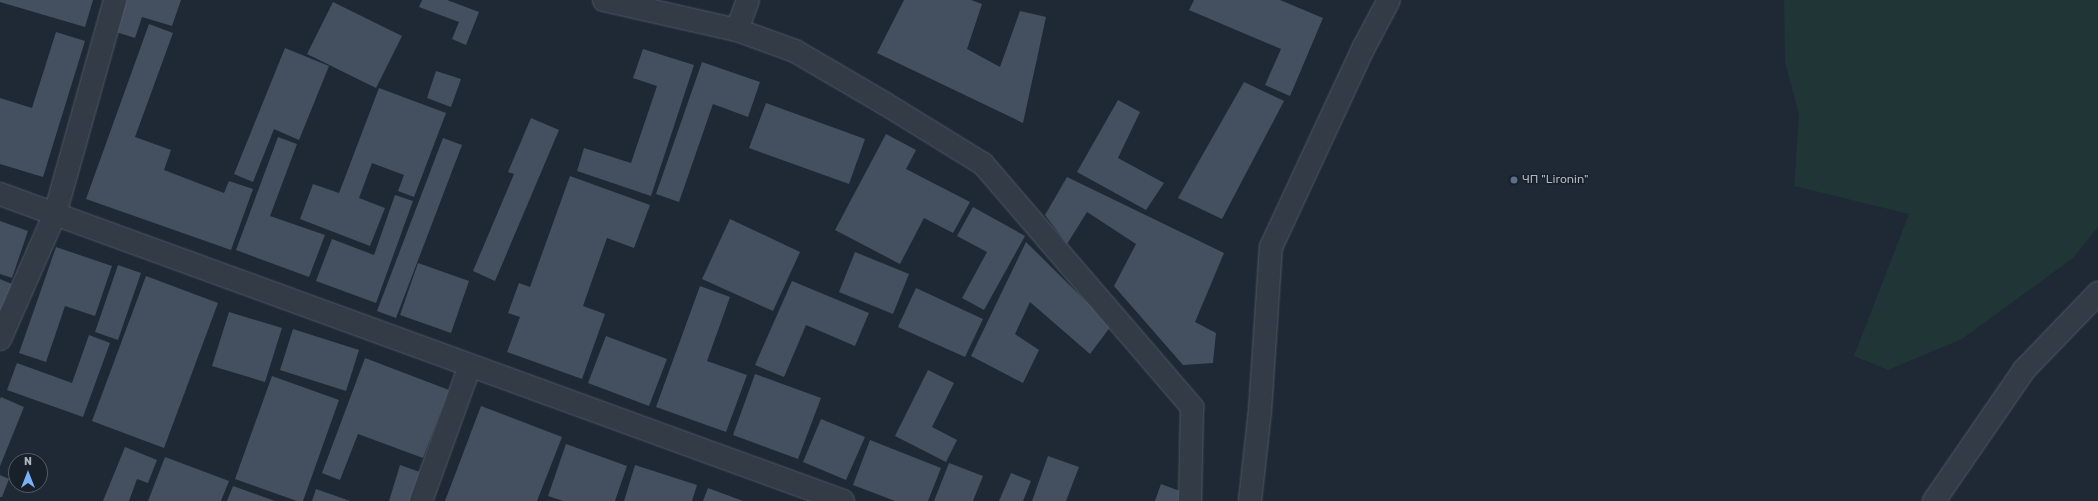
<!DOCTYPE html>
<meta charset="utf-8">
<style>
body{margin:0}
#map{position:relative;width:2098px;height:501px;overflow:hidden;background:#1e2935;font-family:Rubik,sans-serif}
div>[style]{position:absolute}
.green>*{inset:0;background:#203536}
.building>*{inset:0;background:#44505f}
.roads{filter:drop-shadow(0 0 1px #4f5964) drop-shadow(0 0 1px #4f5964)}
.minor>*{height:22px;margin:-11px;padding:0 11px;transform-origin:11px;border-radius:11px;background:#323b46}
.dots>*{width:11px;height:11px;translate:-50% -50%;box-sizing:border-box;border:2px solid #18202a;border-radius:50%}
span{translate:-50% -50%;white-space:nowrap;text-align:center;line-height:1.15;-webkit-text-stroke:3px #18202a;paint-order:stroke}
.poi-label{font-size:12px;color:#abb6c3}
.left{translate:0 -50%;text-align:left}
.north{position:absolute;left:8px;top:453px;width:40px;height:40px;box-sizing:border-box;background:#18202a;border:1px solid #535c67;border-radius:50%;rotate:0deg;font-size:11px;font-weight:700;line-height:16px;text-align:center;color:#abb6c3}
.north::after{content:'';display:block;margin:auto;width:14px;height:18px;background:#7bb1f9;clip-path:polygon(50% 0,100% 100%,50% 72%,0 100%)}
</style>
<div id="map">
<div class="green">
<i style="clip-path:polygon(1784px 0,2098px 0,2098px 227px,2073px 258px,1962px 339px,1888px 370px,1854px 356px,1909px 214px,1794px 186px,1799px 114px,1785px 62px)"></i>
</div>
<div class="building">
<i style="clip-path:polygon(0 0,93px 0,85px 27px,0 2px)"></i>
<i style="clip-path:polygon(126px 0,181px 0,172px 26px,142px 17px,135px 38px,116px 32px)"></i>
<i style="clip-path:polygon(422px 0,447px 0,479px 12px,466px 45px,452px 39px,459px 22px,419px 7px)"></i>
<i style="clip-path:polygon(904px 0,971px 0,982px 4px,967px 49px,1000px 67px,1020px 11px,1046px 17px,1023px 123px,877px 53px)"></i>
<i style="clip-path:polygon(1194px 0,1280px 0,1323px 18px,1290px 96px,1265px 85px,1281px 49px,1189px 10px)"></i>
<i style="clip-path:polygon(333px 2px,402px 36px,376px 88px,307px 54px)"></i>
<i style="clip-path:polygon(149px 24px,173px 33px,135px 137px,171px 150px,164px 170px,224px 193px,229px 181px,253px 189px,231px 250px,86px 199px)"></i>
<i style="clip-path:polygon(56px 32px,85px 41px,43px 177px,0 164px,0 98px,32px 108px)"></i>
<i style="clip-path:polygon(285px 48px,329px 66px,299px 140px,274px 129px,253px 182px,234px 174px)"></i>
<i style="clip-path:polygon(643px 49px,694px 65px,651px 196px,577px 171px,584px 148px,631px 163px,657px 86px,633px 78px)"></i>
<i style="clip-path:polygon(702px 62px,760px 82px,748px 117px,713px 104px,679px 202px,656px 194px)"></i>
<i style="clip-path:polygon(436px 71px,461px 79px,451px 107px,427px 98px)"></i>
<i style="clip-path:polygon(1244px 82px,1284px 101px,1222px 219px,1178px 198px)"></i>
<i style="clip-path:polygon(379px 88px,446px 113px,414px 197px,398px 191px,404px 175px,372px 163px,359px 198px,385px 208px,370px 246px,300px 219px,313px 184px,339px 193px)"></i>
<i style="clip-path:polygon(1118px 100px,1140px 112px,1118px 158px,1164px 183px,1146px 210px,1077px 172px)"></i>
<i style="clip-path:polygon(766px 103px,865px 139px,849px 184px,749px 148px)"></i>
<i style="clip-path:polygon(531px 118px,559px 130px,495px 281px,473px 271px,514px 174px,508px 172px)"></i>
<i style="clip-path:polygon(886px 134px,916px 150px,906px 169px,970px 202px,953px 233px,924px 218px,900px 264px,835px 230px)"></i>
<i style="clip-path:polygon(278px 137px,297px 144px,270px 216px,325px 235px,309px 277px,236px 250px)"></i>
<i style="clip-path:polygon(443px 138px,462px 145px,396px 318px,377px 311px)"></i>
<i style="clip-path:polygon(570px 176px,650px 205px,634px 248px,607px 238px,583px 306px,605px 314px,582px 379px,507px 352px,520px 317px,508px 313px,519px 283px,530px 287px)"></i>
<i style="clip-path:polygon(1067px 177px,1224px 253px,1195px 322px,1216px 333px,1213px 363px,1183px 365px,1114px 286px,1136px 244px,1087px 212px,1067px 244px,1045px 215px)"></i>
<i style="clip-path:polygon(395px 195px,413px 201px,376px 303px,316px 281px,332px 239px,374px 255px)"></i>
<i style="clip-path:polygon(973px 207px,1025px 236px,984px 310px,962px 298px,987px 252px,957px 236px)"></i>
<i style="clip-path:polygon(730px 219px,800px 252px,773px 311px,702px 279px)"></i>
<i style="clip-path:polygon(0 221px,28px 231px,12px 278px,0 274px)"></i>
<i style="clip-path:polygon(1026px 242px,1111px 326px,1090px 354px,1030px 302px,1015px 334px,1039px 350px,1023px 383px,971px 356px)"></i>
<i style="clip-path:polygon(56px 247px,112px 266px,95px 316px,65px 306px,46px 362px,19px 353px)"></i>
<i style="clip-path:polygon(855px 252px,909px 274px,893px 314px,839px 292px)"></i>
<i style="clip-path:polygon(418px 263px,469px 281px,451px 333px,400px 315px)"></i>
<i style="clip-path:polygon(118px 265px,141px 273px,118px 340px,95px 332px)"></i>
<i style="clip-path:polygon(146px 276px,218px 303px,164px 448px,92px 421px)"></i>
<i style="clip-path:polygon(0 279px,12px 284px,0 315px)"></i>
<i style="clip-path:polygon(792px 281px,869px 313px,855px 346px,806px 325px,784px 377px,755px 365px)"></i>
<i style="clip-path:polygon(700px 286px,730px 297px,707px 361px,747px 375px,726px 432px,656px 407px)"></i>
<i style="clip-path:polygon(916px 288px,983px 319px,965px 357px,898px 327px)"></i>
<i style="clip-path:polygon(229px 312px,282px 328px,265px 382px,212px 366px)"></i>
<i style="clip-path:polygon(293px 329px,359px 350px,346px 391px,280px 370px)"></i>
<i style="clip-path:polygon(89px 335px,110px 343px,83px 417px,7px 390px,17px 363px,72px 383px)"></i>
<i style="clip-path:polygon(606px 336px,667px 359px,649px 406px,588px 383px)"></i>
<i style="clip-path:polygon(365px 358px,449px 390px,423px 458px,358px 434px,340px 480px,322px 473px)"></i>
<i style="clip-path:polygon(928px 370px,954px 383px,932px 427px,957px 440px,946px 462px,895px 436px)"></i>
<i style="clip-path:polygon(755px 374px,821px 398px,798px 459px,733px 435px)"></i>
<i style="clip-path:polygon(272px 376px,339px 400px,303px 501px,297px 501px,235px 479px)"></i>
<i style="clip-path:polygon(1px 397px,24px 407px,0 466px,0 399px)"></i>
<i style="clip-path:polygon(481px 406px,562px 437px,537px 501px,445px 501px)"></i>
<i style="clip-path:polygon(821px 419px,865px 437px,846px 480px,803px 462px)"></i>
<i style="clip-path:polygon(870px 440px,941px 468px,928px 501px,895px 501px,853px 485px)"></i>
<i style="clip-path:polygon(566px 444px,627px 466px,615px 501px,563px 501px,548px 496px)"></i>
<i style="clip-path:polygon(125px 447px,157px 460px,148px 483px,137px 479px,129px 501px,103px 501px)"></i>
<i style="clip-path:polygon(1048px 456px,1079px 467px,1066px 501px,1032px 501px)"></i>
<i style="clip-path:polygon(165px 457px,229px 481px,221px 501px,148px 501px)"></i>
<i style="clip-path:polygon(949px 463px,983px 476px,973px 501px,934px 501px)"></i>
<i style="clip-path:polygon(400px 465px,420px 472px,411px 501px,389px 501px)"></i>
<i style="clip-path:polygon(635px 465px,697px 485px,692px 501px,624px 501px)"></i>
<i style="clip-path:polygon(1011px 473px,1031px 481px,1023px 501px,999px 501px)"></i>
<i style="clip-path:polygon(0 475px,9px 479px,2px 497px,0 497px)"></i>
<i style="clip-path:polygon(1161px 484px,1185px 493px,1182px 501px,1155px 501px)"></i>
<i style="clip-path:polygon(233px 486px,275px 501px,227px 501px)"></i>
<i style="clip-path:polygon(708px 488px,743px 501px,703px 501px)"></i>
<i style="clip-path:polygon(316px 489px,350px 501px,312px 501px)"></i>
</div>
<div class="roads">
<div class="minor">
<i style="left:604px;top:0;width:136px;rotate:12.7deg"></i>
<i style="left:737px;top:30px;width:62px;rotate:19.9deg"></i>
<i style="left:795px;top:51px;width:103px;rotate:30.3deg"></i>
<i style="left:884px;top:103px;width:116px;rotate:31.6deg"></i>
<i style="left:983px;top:164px;width:321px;rotate:49.3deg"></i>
<i style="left:1192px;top:407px;width:94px;rotate:91.2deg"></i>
<i style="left:737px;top:30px;width:32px;rotate:-70deg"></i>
<i style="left:0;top:194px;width:897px;rotate:20.01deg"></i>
<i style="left:0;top:339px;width:137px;rotate:-66.3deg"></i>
<i style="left:55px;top:214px;width:222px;rotate:-74.3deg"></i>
<i style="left:421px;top:501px;width:144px;rotate:-70.1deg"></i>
<i style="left:1250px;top:501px;width:91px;rotate:-83.7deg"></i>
<i style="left:1260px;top:411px;width:164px;rotate:-86.2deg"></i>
<i style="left:1271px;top:247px;width:221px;rotate:-65.1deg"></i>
<i style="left:1364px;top:47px;width:53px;rotate:-62deg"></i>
<i style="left:1934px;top:501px;width:159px;rotate:-55.5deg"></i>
<i style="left:2024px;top:370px;width:107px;rotate:-46.1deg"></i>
</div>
</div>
<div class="dots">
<i style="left:1514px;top:180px;background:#5c6f8a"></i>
</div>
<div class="poi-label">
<span class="left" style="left:1522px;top:180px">ЧП "Lironin"</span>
</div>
<div class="north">N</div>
</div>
